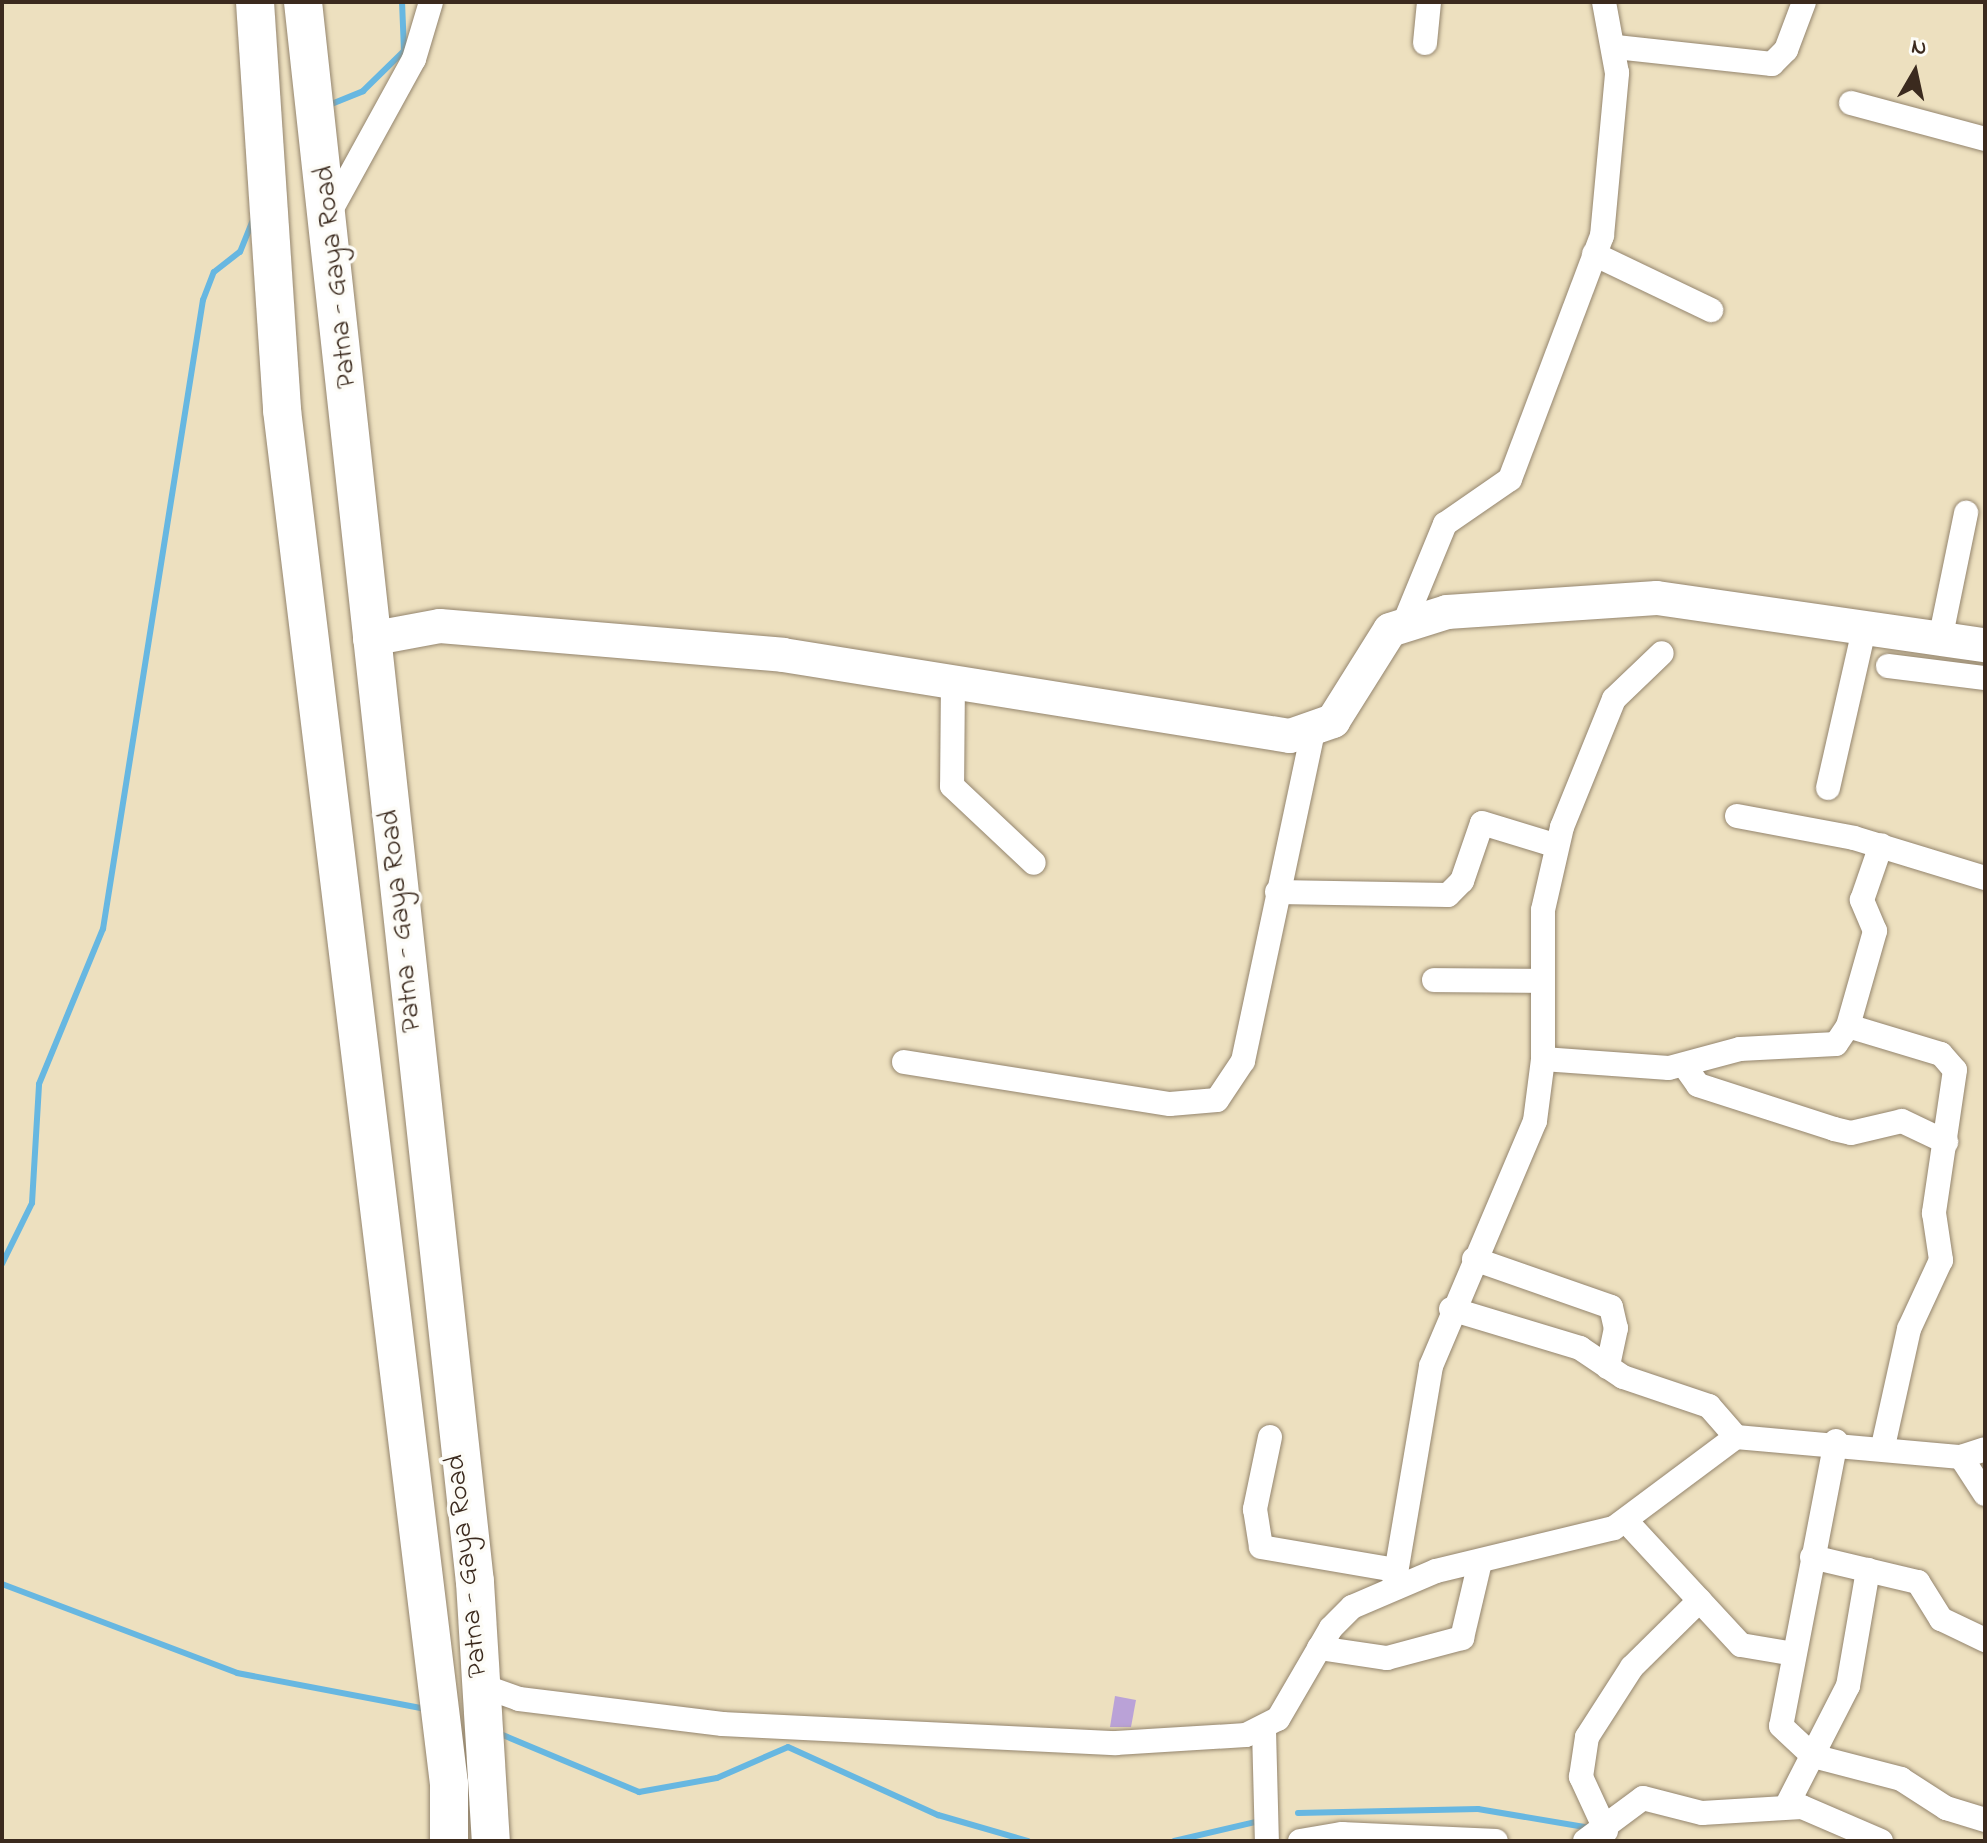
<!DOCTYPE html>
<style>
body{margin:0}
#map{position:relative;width:1987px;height:1843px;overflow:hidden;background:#ede0bf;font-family:"Indie Flower",sans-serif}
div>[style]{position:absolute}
.stream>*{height:6px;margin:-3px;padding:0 3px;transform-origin:3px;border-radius:3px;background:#67b7e1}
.building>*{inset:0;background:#baa2d7}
.roads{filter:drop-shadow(0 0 2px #94856e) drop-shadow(0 0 2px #94856e)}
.street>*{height:24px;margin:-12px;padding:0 12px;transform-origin:12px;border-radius:12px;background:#fff}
.secondary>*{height:34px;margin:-17px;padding:0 17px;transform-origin:17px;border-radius:17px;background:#fff}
.primary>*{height:38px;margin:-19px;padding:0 19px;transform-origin:19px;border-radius:19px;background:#fff}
span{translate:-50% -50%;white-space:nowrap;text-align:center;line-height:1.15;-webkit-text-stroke:7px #fdfcf7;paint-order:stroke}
.street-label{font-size:28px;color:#3b2a1e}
.frame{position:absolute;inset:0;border:4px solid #3b2a1e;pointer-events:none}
.north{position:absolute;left:1875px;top:32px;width:80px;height:80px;-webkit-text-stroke:6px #fdfcf7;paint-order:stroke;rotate:9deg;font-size:22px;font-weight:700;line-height:32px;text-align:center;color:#3b2a1e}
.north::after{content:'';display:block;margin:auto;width:28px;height:36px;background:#3b2a1e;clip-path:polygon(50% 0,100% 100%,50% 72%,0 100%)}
</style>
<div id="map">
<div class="stream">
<i style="left:329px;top:105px;width:37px;rotate:-22deg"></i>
<i style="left:363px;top:91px;width:57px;rotate:-44.3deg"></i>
<i style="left:404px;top:51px;width:49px;rotate:-92.3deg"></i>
<i style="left:2px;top:1264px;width:68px;rotate:-63.8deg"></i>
<i style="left:32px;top:1203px;width:119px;rotate:-86.6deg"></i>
<i style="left:39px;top:1084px;width:168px;rotate:-67.6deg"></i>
<i style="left:103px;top:929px;width:637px;rotate:-80.97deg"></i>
<i style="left:203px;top:300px;width:30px;rotate:-69deg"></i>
<i style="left:214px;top:272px;width:33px;rotate:-38deg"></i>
<i style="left:240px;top:252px;width:35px;rotate:-68deg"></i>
<i style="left:2px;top:1584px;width:251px;rotate:20.7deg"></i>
<i style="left:237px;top:1673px;width:191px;rotate:10.8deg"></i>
<i style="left:498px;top:1733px;width:153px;rotate:22.7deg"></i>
<i style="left:639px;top:1792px;width:79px;rotate:-10.2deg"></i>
<i style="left:717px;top:1778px;width:77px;rotate:-23.6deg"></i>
<i style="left:788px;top:1747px;width:165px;rotate:24.4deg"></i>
<i style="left:938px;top:1815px;width:94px;rotate:16.1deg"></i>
<i style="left:1298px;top:1813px;width:180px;rotate:-1.3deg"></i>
<i style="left:1478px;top:1809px;width:114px;rotate:9.6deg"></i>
<i style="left:1174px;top:1841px;width:83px;rotate:-13.2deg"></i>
</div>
<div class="building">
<i style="clip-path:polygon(1115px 1696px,1136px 1700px,1131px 1727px,1110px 1727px)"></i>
</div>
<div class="roads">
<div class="street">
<i style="left:1425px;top:43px;width:41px;rotate:-84.4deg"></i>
<i style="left:1616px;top:47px;width:157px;rotate:6.2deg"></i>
<i style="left:1772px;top:64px;width:20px;rotate:-45deg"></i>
<i style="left:1786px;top:50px;width:51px;rotate:-69.4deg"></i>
<i style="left:1851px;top:103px;width:139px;rotate:15deg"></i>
<i style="left:331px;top:210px;width:172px;rotate:-61.2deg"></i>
<i style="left:414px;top:59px;width:59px;rotate:-73.4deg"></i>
<i style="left:1594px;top:254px;width:130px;rotate:25.6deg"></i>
<i style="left:1405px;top:621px;width:105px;rotate:-67.6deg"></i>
<i style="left:1445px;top:524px;width:79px;rotate:-34.7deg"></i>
<i style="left:1510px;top:479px;width:260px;rotate:-69.3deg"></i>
<i style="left:1602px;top:236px;width:164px;rotate:-84.7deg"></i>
<i style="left:1617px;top:73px;width:72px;rotate:-100.4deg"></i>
<i style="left:1940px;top:640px;width:130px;rotate:-78.4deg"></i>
<i style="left:1888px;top:666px;width:98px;rotate:7.1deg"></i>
<i style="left:953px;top:679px;width:107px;rotate:90.5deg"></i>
<i style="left:952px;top:786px;width:112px;rotate:43.2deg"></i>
<i style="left:1828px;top:788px;width:163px;rotate:-77.2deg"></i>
<i style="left:1737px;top:816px;width:119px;rotate:10.6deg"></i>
<i style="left:1854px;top:838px;width:137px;rotate:17deg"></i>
<i style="left:1277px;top:892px;width:171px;rotate:1deg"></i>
<i style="left:1448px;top:895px;width:20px;rotate:-45deg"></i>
<i style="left:1462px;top:881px;width:61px;rotate:-71deg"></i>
<i style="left:1482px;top:823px;width:78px;rotate:17deg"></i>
<i style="left:1434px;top:980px;width:109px;rotate:0.5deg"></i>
<i style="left:1848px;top:1026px;width:97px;rotate:16.8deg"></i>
<i style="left:1941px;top:1054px;width:21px;rotate:49deg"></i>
<i style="left:1955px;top:1070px;width:145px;rotate:98.4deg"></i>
<i style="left:1934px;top:1213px;width:48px;rotate:81.5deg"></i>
<i style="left:1941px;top:1260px;width:76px;rotate:114.9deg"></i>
<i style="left:1909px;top:1329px;width:120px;rotate:102.5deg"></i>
<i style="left:1543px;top:1059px;width:126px;rotate:4.1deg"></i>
<i style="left:1669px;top:1068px;width:73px;rotate:-15deg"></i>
<i style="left:1740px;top:1049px;width:96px;rotate:-3deg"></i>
<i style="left:1836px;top:1044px;width:22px;rotate:-56deg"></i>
<i style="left:1848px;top:1026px;width:99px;rotate:-74.1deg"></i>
<i style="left:1875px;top:931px;width:34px;rotate:-113deg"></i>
<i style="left:1862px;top:900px;width:58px;rotate:-70.9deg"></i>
<i style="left:904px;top:1062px;width:269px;rotate:9deg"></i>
<i style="left:1170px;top:1104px;width:47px;rotate:-4.9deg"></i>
<i style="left:1217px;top:1100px;width:47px;rotate:-56.3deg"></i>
<i style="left:1243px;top:1061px;width:335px;rotate:-78deg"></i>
<i style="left:1684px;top:1065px;width:24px;rotate:55deg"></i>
<i style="left:1698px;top:1085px;width:143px;rotate:17.9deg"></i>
<i style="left:1834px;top:1129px;width:17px;rotate:13deg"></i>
<i style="left:1851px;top:1133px;width:52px;rotate:-13.2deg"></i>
<i style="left:1902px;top:1121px;width:49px;rotate:25.5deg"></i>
<i style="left:1474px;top:1259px;width:145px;rotate:19.3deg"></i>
<i style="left:1611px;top:1307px;width:22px;rotate:77deg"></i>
<i style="left:1616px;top:1328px;width:40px;rotate:102deg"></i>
<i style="left:1451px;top:1309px;width:135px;rotate:16.8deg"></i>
<i style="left:1580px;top:1348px;width:52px;rotate:34deg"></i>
<i style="left:1623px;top:1377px;width:91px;rotate:18.6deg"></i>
<i style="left:1709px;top:1406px;width:41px;rotate:48.9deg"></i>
<i style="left:1270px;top:1437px;width:74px;rotate:101.8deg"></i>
<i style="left:1255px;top:1509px;width:38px;rotate:81deg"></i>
<i style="left:1261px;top:1547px;width:137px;rotate:9.7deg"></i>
<i style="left:1836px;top:1441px;width:290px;rotate:100.9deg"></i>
<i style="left:1781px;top:1726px;width:44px;rotate:43.2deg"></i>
<i style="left:1813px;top:1756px;width:91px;rotate:14.6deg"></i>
<i style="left:1901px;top:1779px;width:54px;rotate:32.8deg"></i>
<i style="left:1946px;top:1808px;width:41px;rotate:17.1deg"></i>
<i style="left:1961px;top:1457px;width:44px;rotate:57deg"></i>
<i style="left:1626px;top:1521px;width:169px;rotate:47.2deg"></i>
<i style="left:1741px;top:1645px;width:54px;rotate:9.6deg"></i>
<i style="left:1812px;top:1557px;width:109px;rotate:13.3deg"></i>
<i style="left:1918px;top:1582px;width:44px;rotate:58.1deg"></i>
<i style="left:1941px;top:1619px;width:49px;rotate:25.5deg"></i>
<i style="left:1394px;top:1585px;width:222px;rotate:-80.4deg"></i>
<i style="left:1431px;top:1366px;width:266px;rotate:-67deg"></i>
<i style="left:1535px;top:1121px;width:63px;rotate:-82.6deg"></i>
<i style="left:1543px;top:1059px;width:149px;rotate:-90deg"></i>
<i style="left:1543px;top:910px;width:85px;rotate:-77.1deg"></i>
<i style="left:1562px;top:827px;width:138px;rotate:-67.9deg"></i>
<i style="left:1614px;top:699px;width:66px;rotate:-43.8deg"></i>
<i style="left:1319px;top:1648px;width:69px;rotate:8.4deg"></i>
<i style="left:1387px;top:1658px;width:78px;rotate:-14.9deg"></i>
<i style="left:1462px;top:1638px;width:78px;rotate:-76.7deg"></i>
<i style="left:480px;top:1685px;width:41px;rotate:19.7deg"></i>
<i style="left:519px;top:1699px;width:205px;rotate:7deg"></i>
<i style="left:722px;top:1724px;width:394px;rotate:2.8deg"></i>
<i style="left:1116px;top:1743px;width:130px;rotate:-3.5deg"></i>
<i style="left:1246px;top:1735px;width:36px;rotate:-27deg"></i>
<i style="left:1278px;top:1719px;width:105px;rotate:-59.8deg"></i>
<i style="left:1331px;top:1628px;width:30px;rotate:-45deg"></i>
<i style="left:1352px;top:1607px;width:91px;rotate:-23.2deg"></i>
<i style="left:1436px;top:1571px;width:183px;rotate:-13.6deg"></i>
<i style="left:1614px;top:1528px;width:152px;rotate:-36.7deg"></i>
<i style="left:1736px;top:1437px;width:226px;rotate:5.1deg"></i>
<i style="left:1961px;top:1457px;width:25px;rotate:-18deg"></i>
<i style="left:1264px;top:1730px;width:111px;rotate:88.5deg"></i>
<i style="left:1787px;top:1805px;width:134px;rotate:-62.9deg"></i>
<i style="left:1848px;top:1686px;width:118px;rotate:-80.2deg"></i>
<i style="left:1606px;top:1831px;width:60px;rotate:-114.8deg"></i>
<i style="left:1581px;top:1777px;width:40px;rotate:-81.5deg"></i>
<i style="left:1587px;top:1737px;width:83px;rotate:-57.3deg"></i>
<i style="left:1632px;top:1667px;width:95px;rotate:-44.6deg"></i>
<i style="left:1300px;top:1841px;width:43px;rotate:-9.5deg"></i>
<i style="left:1342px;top:1834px;width:154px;rotate:2.6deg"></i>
<i style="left:1585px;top:1841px;width:72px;rotate:-36.6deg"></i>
<i style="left:1643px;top:1798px;width:61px;rotate:14.3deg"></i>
<i style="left:1702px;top:1813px;width:100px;rotate:-3.4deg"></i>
<i style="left:1802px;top:1807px;width:86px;rotate:23.3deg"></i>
</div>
<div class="secondary">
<i style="left:370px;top:639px;width:71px;rotate:-10.5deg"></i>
<i style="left:440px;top:626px;width:344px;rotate:4.8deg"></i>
<i style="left:783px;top:655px;width:513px;rotate:9.08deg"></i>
<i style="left:1290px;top:736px;width:46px;rotate:-19.2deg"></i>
<i style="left:1333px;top:721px;width:107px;rotate:-57.9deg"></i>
<i style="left:1390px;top:630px;width:60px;rotate:-17.5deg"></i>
<i style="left:1447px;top:612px;width:210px;rotate:-3.8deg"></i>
<i style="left:1657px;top:598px;width:331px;rotate:8.2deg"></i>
</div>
<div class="primary">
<i style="left:255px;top:2px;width:409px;rotate:86.2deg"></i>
<i style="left:282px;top:410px;width:1384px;rotate:83.07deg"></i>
<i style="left:449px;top:1784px;width:57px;rotate:90deg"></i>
<i style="left:303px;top:2px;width:1589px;rotate:83.79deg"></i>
<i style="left:475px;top:1582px;width:259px;rotate:86.5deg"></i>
</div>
</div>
<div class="street-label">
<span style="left:337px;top:277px;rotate:-96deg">Patna - Gaya Road</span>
<span style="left:402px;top:921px;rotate:-96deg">Patna - Gaya Road</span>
<span style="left:468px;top:1566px;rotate:-96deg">Patna - Gaya Road</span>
</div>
<div class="frame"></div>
<div class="north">N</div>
</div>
